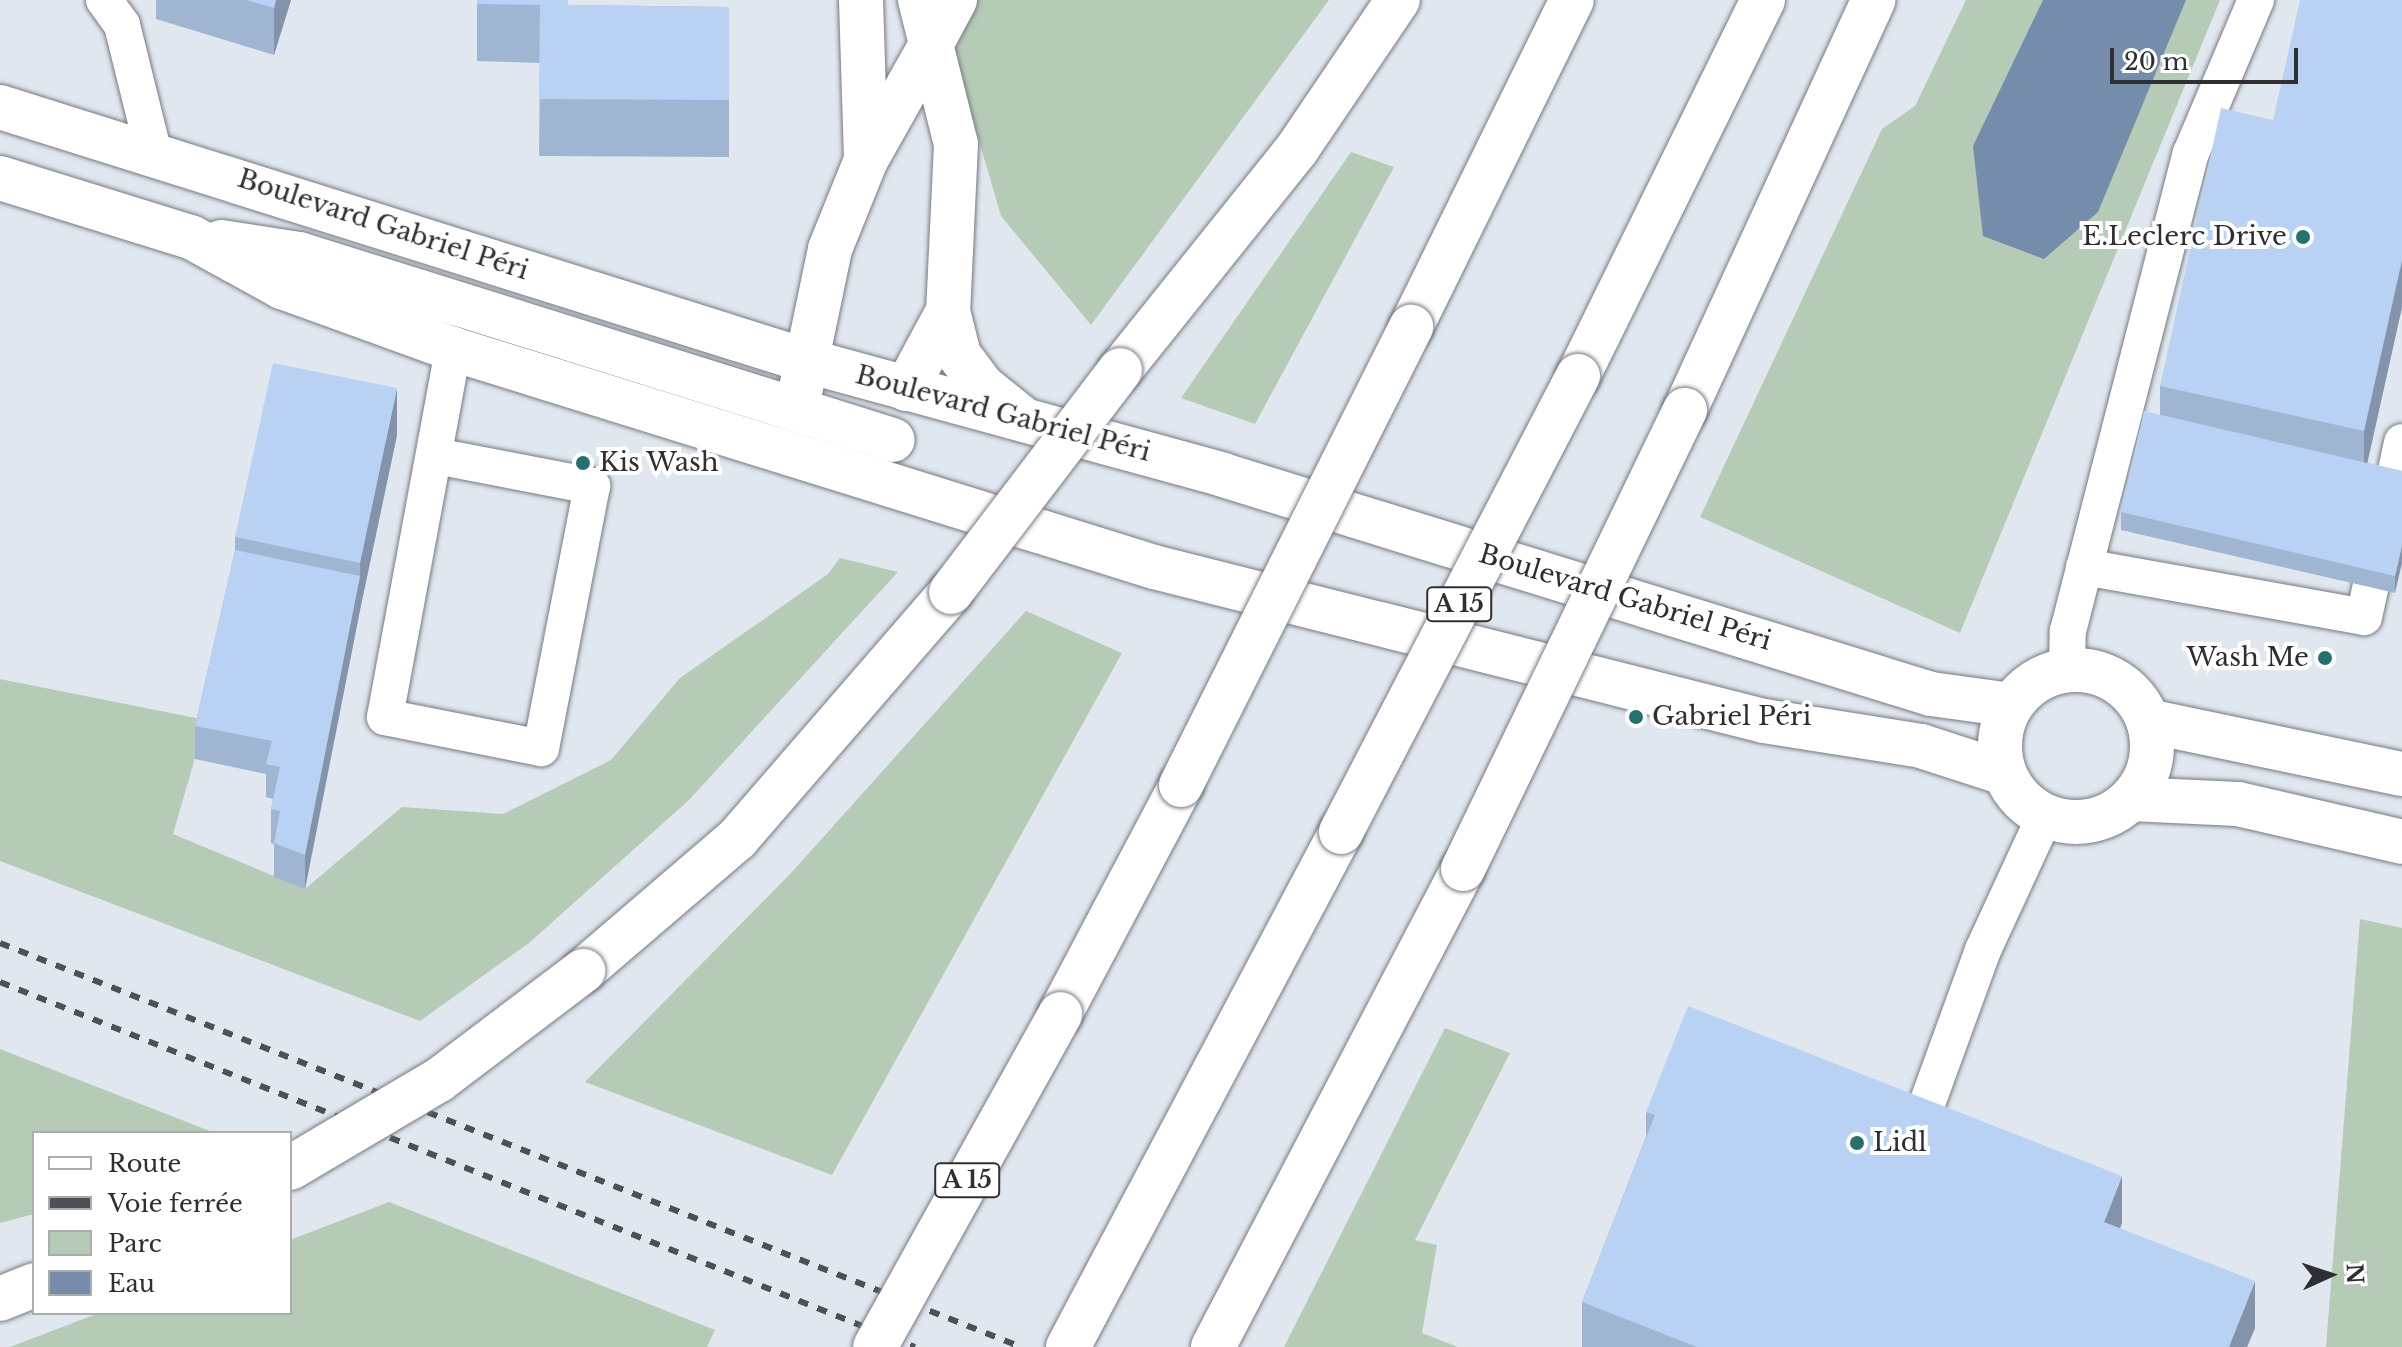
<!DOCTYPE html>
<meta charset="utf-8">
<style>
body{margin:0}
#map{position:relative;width:2402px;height:1347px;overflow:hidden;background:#e1e7ef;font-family:"Libre Baskerville",serif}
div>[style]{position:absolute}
.green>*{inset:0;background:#b5cbb5}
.water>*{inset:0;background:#758cab}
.roads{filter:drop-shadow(0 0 2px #757b82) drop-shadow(0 0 2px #757b82)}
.lane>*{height:36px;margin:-18px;padding:0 18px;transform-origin:18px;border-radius:18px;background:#fff}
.street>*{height:44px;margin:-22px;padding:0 22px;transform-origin:22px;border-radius:22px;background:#fff}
.secondary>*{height:44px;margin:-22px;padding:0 22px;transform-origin:22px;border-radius:22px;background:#fff}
.secondary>.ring{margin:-22px;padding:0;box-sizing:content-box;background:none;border:44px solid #fff;border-radius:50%}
.highway>*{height:44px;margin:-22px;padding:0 22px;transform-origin:22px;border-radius:22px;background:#fff}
.rail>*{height:6px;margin-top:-3px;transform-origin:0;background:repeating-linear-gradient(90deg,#4d5054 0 10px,transparent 0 20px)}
.bridges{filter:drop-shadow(0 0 2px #757b82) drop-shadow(0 0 2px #757b82)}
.highway-bridge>*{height:44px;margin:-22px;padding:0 22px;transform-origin:22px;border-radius:22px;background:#fff}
.wall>*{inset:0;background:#9fb5d1}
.shaded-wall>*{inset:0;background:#8293aa}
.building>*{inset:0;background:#b9d2f3}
.dots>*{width:22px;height:22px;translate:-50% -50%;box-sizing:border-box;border:4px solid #fff;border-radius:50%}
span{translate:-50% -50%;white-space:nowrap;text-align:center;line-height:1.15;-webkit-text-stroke:8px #fff;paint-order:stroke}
.shield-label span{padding:2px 6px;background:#fff;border:2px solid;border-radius:6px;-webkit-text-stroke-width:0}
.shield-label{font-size:24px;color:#2d2f32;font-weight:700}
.street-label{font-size:26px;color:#2d2f32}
.poi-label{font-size:26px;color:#2d2f32}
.right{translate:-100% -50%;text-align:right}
.left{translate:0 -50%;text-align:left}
.legend{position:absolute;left:32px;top:1131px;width:260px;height:184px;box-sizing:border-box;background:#fff;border:2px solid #abacad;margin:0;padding:10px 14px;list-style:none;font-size:24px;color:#2d2f32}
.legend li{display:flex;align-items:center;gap:16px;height:40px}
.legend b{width:40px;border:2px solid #abacad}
.north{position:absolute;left:2290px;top:1235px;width:80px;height:80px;-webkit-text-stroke:6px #fff;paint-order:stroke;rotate:87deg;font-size:22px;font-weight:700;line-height:32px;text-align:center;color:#2d2f32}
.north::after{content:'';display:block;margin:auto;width:28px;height:36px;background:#2d2f32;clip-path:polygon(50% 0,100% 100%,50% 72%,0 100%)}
.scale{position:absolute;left:2110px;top:48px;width:188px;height:36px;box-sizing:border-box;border:4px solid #2d2f32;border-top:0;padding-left:10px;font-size:24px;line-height:28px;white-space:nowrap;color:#2d2f32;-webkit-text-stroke:6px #fff;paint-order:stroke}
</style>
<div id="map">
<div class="green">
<i style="clip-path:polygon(938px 0,1329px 0,1091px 325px,1001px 216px)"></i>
<i style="clip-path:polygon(1966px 0,2220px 0,1960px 633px,1700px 517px,1882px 129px,1915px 106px)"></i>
<i style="clip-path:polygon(1351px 152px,1394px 167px,1255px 424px,1181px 398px)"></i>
<i style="clip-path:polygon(840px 558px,898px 572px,689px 800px,529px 943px,420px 1021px,0 861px,0 679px,206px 720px,173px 834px,305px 889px,402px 807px,503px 814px,611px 760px,680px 678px,828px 574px)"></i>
<i style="clip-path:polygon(1026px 611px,1122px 653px,832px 1175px,585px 1082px,792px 872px)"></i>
<i style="clip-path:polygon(2360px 919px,2402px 928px,2402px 1347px,2326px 1347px)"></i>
<i style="clip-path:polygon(1445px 1028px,1510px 1053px,1415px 1240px,1437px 1245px,1422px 1333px,1458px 1347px,1284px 1347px)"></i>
<i style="clip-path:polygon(0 1049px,215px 1133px,34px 1133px,34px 1214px,0 1223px)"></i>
<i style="clip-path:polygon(389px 1202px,715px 1330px,707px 1347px,10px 1347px,99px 1313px,290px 1313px,290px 1240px)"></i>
</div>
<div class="water">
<i style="clip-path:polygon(2043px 0,2186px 0,2098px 212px,2044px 259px,1983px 236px,1973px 146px)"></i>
</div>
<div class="roads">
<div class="lane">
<i style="left:104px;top:0;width:31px;rotate:54deg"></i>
<i style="left:122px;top:25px;width:133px;rotate:76.1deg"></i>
<i style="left:436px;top:456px;width:159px;rotate:10.9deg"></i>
<i style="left:592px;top:486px;width:267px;rotate:101deg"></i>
<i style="left:541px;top:748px;width:159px;rotate:-168.8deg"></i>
<i style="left:385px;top:717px;width:374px;rotate:-79.5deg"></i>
<i style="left:2084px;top:567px;width:284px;rotate:10.1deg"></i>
<i style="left:2364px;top:617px;width:179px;rotate:-77.7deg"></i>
<i style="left:2067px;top:670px;width:39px;rotate:-89deg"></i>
<i style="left:2068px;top:631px;width:494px;rotate:-75.6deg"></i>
<i style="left:2191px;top:153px;width:166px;rotate:-67deg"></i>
<i style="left:1928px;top:1101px;width:161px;rotate:-70deg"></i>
<i style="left:1983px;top:950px;width:148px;rotate:-65.2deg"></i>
</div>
<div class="street">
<i style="left:861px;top:0;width:160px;rotate:88.2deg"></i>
<i style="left:920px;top:0;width:148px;rotate:76deg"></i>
<i style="left:956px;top:144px;width:167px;rotate:92.7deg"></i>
<i style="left:948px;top:311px;width:45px;rotate:76deg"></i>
<i style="left:959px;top:355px;width:39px;rotate:53deg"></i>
<i style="left:982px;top:386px;width:51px;rotate:38.7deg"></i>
<i style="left:906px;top:389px;width:89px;rotate:-61.7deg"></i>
</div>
<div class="secondary">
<i style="left:0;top:107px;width:843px;rotate:17.47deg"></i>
<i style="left:804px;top:360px;width:434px;rotate:15.3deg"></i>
<i style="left:1223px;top:475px;width:741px;rotate:17.19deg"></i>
<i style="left:1931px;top:694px;width:81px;rotate:7.8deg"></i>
<i style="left:0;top:178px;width:200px;rotate:17.2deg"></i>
<i style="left:191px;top:237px;width:104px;rotate:28.8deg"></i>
<i style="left:282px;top:287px;width:182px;rotate:19.9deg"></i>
<i style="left:453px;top:349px;width:734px;rotate:17.27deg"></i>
<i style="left:1154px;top:567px;width:629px;rotate:14.17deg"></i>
<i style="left:1764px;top:721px;width:159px;rotate:9deg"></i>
<i style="left:1921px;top:746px;width:87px;rotate:18deg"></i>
<i style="left:221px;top:242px;width:79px;rotate:8.7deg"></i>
<i style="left:299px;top:254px;width:622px;rotate:17.39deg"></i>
<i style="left:801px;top:388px;width:142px;rotate:-78.2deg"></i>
<i style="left:830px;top:249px;width:96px;rotate:-68deg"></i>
<i style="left:866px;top:160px;width:134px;rotate:-60.6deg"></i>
<i class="ring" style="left:2000px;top:670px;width:108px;height:108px"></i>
<i style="left:2148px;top:721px;width:259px;rotate:11.8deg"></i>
<i style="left:2131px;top:799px;width:107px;rotate:2.7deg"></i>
<i style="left:2238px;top:804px;width:168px;rotate:13deg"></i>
</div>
<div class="highway">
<i style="left:932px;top:43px;width:49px;rotate:-61.9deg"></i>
<i style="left:1411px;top:327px;width:364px;rotate:-63.8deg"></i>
<i style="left:1120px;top:370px;width:283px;rotate:-51.3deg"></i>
<i style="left:1297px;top:149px;width:180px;rotate:-55.9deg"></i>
<i style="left:1578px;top:376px;width:419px;rotate:-63.8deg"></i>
<i style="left:1685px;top:410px;width:451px;rotate:-65.3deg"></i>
<i style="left:583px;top:971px;width:203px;rotate:-40.6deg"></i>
<i style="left:737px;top:839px;width:327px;rotate:-49.1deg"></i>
<i style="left:1060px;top:1014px;width:259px;rotate:-62.1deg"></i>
<i style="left:0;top:1299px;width:37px;rotate:-22deg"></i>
<i style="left:1068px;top:1347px;width:583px;rotate:-62.07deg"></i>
<i style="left:1213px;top:1347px;width:539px;rotate:-62.39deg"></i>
</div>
</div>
<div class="rail">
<i style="left:0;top:943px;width:1098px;rotate:21.59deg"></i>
<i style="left:0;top:982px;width:985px;rotate:21.75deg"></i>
</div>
<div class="bridges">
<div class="highway-bridge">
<i style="left:951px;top:592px;width:279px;rotate:-52.7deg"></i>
<i style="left:1181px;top:785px;width:513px;rotate:-63.33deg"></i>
<i style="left:1341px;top:832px;width:514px;rotate:-62.54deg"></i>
<i style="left:1463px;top:869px;width:510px;rotate:-64.19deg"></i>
<i style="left:290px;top:1168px;width:173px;rotate:-30.6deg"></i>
<i style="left:439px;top:1080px;width:181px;rotate:-37.1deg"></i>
<i style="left:875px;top:1347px;width:381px;rotate:-60.9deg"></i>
</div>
</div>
<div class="wall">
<i style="clip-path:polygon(156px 0,291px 0,274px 55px,156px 19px)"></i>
<i style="clip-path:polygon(477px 0,569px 5px,729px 7px,729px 157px,539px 156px,540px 63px,477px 61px)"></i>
<i style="clip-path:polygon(2402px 0,2402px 307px,2367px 463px,2402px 471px,2395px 593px,2121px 530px,2121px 512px,2160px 415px,2160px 386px,2273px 120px)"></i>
<i style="clip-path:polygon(397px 435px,360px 610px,305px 889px,274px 877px,274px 844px,271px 843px,271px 809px,273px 799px,266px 797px,266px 774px,195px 759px,195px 726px,235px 550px,235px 537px)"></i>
<i style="clip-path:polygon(1646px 1112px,2122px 1223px,2120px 1228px,2255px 1328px,2247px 1347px,1582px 1347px,1582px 1302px,1646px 1137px)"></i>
</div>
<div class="shaded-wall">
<i style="clip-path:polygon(276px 0,291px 0,274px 55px,274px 8px)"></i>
<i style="clip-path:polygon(2402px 260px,2402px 307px,2364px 478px,2364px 431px)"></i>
<i style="clip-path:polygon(397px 388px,397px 435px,360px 610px,360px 563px)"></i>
<i style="clip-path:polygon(2402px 545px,2402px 563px,2395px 593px,2395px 576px)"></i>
<i style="clip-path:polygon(360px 576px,360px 610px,305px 889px,305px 855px)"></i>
<i style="clip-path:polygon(2122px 1176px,2122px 1223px,2104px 1269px,2104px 1222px)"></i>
<i style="clip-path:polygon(2255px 1281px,2255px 1328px,2247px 1347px,2229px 1347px)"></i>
</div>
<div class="building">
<i style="clip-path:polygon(246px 0,276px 0,274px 8px)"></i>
<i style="clip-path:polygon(477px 0,568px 0,568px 5px,729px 7px,729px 100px,539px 99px,540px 5px,477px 4px)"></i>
<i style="clip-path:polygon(2300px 0,2402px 0,2402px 260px,2364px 431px,2160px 386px,2221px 108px,2273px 120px)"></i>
<i style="clip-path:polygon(273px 363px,397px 388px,360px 563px,235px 537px)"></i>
<i style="clip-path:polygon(2144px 411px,2402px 471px,2402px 545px,2395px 576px,2121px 512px)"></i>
<i style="clip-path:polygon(235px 550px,360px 576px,305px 855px,274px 843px,280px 811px,271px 809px,280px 767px,266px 764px,272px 741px,195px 726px)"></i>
<i style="clip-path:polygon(1688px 1006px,2122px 1176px,2104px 1222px,2255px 1281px,2229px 1347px,1697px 1347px,1582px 1302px,1655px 1115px,1646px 1112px)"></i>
</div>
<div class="dots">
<i style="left:2303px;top:237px;background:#26706f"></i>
<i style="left:583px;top:463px;background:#26706f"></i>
<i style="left:2325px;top:658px;background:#26706f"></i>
<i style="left:1636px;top:717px;background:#26706f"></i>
<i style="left:1857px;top:1143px;background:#26706f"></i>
</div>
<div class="shield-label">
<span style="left:1459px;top:604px">A 15</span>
<span style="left:967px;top:1180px">A 15</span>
</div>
<div class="street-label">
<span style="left:383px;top:225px;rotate:18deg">Boulevard Gabriel Péri</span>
<span style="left:1003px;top:414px;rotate:15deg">Boulevard Gabriel Péri</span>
<span style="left:1625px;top:598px;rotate:17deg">Boulevard Gabriel Péri</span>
</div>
<div class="poi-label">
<span class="right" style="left:2287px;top:237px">E.Leclerc Drive</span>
<span class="left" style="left:599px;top:463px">Kis Wash</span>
<span class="right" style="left:2309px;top:658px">Wash Me</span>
<span class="left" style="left:1652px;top:717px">Gabriel Péri</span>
<span class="left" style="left:1873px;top:1143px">Lidl</span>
</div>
<ul class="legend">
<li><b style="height:10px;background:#fff"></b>Route</li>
<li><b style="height:10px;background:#4d5054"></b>Voie ferrée</li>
<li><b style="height:22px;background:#b5cbb5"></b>Parc</li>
<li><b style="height:22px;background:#758cab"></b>Eau</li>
</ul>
<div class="north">N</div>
<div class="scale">20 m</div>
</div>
